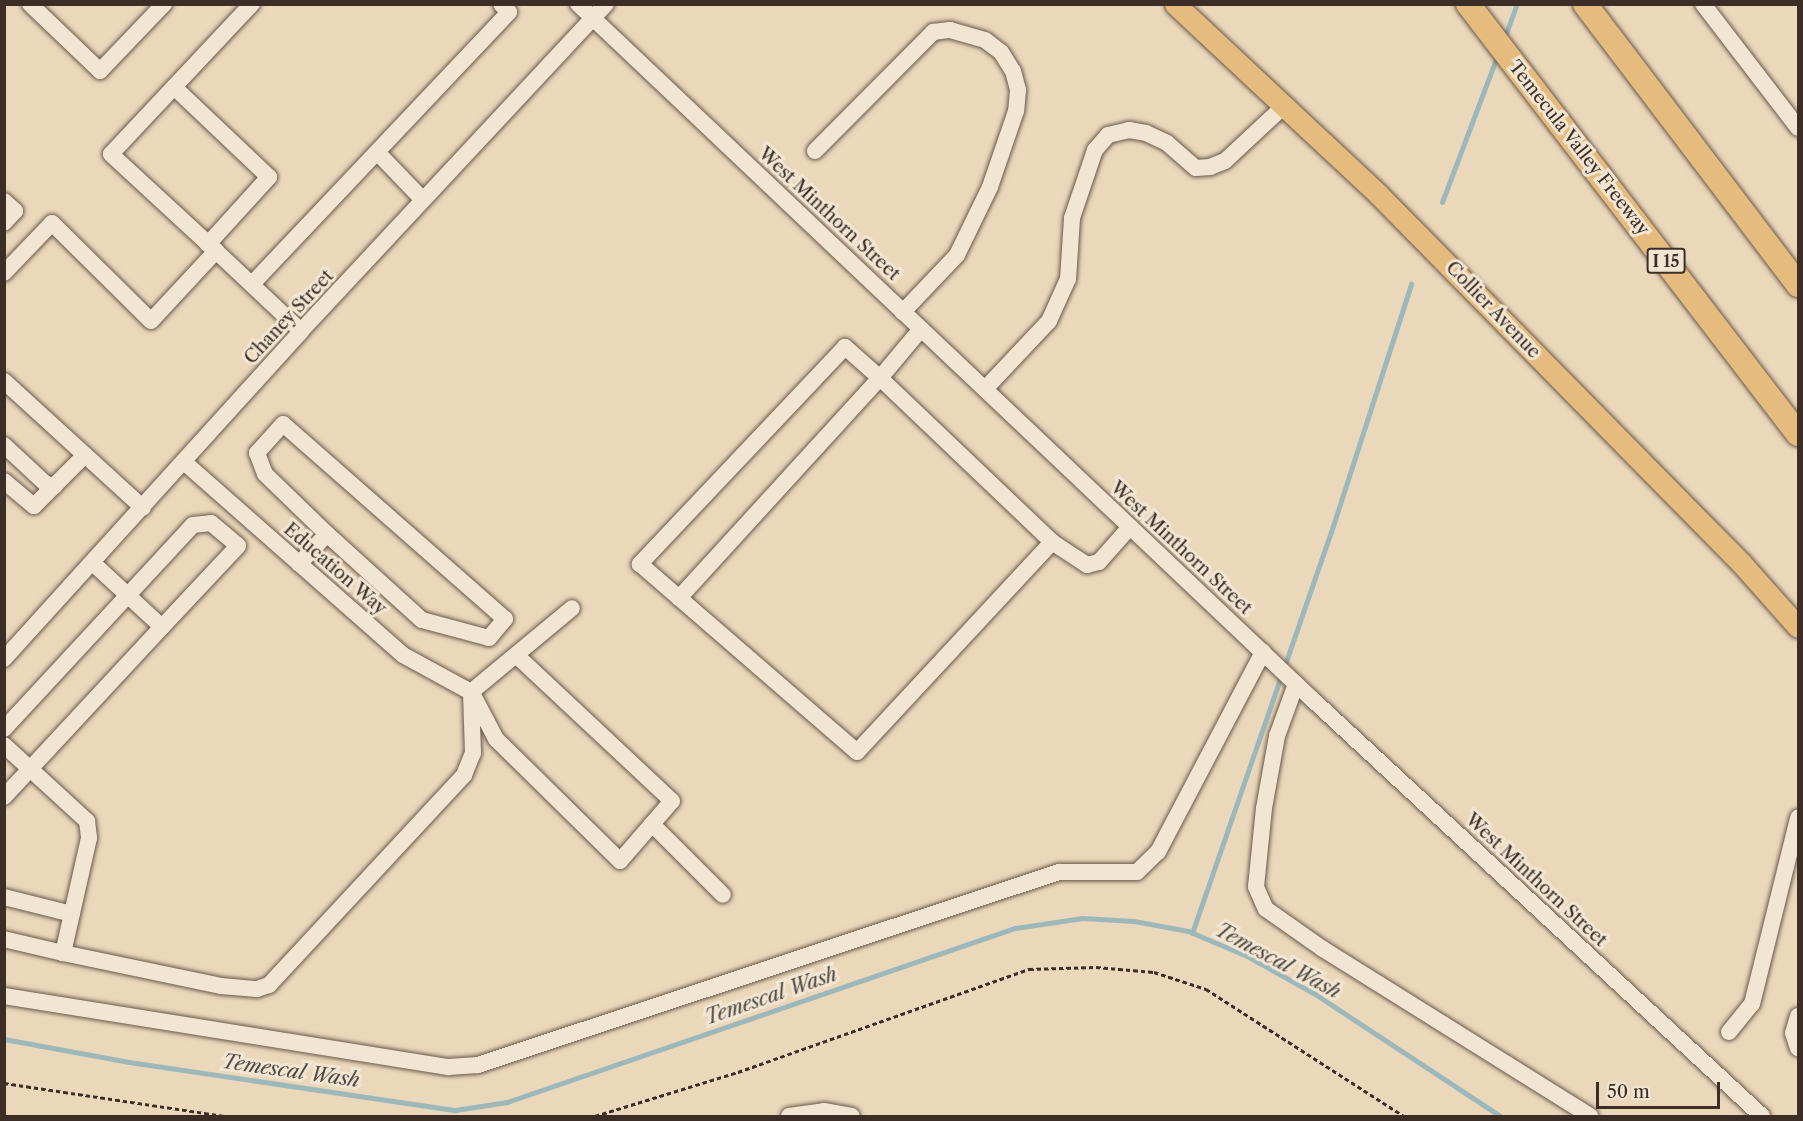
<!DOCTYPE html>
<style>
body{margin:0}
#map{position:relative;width:1803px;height:1121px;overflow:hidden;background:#ebd8bb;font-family:"Libre Caslon Text",serif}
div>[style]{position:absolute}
.stream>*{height:5px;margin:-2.5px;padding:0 2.5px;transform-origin:2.5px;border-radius:2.5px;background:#9cb8ba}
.path>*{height:3px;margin-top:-1.5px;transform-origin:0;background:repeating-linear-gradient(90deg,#3c2e26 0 4.5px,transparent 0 7.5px)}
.roads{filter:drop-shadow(0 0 2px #68584b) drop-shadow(0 0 2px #68584b)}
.minor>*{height:16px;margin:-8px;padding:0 8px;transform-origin:8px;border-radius:8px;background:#f2e6d3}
.major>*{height:21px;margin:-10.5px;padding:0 10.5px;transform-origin:10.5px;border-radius:10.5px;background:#e6bc7e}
.highway>*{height:24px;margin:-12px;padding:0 12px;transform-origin:12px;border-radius:12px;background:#e6bc7e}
span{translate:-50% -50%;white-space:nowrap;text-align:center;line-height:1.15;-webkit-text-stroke:6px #f2e6d3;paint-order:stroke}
.shield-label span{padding:2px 4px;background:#f2e6d3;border:2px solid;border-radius:4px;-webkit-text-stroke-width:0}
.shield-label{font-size:16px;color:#3c2e26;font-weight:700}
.street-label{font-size:18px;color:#3c2e26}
.water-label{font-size:20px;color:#4f4a44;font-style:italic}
.frame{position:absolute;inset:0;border:6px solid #3c2e26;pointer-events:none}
.scale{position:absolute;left:1596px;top:1082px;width:124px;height:27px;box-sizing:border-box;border:3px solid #3c2e26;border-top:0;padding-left:8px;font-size:18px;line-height:21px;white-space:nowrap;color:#3c2e26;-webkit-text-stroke:4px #f2e6d3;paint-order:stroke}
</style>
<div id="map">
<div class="stream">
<i style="left:1504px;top:39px;width:37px;rotate:-70deg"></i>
<i style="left:1442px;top:202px;width:158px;rotate:-69.3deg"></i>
<i style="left:1192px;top:933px;width:424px;rotate:-70.9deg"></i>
<i style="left:1331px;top:532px;width:261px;rotate:-72.1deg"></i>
<i style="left:4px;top:1039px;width:127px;rotate:10.4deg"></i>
<i style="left:129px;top:1062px;width:330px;rotate:8.4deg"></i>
<i style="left:455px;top:1110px;width:53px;rotate:-8.7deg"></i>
<i style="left:507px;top:1102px;width:537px;rotate:-18.91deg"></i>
<i style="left:1015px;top:928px;width:68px;rotate:-8.5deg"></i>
<i style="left:1082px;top:918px;width:52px;rotate:3.3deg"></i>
<i style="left:1134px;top:921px;width:55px;rotate:10.5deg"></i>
<i style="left:1188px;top:931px;width:64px;rotate:23deg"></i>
<i style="left:1247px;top:956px;width:78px;rotate:29.2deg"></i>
<i style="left:1315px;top:994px;width:222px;rotate:33.4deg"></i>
</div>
<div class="path">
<i style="left:4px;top:1083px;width:224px;rotate:8.5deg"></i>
<i style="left:595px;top:1116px;width:150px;rotate:-17.1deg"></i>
<i style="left:738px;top:1072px;width:309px;rotate:-19.5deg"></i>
<i style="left:1029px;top:969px;width:67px;rotate:-1.7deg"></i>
<i style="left:1096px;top:967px;width:58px;rotate:4.9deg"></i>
<i style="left:1154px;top:972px;width:55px;rotate:18.1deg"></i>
<i style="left:1206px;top:989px;width:235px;rotate:32.7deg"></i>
</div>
<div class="roads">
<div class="minor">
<i style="left:30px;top:4px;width:97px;rotate:43.7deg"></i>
<i style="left:100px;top:71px;width:93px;rotate:-46.3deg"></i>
<i style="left:578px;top:4px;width:1012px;rotate:43.44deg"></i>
<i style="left:1313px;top:700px;width:612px;rotate:42.82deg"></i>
<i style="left:1703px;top:4px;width:156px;rotate:52.5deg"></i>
<i style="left:174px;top:87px;width:131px;rotate:43.5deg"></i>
<i style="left:269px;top:177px;width:91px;rotate:132.3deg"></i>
<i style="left:815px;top:151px;width:168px;rotate:-45.2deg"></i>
<i style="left:933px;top:32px;width:17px;rotate:-7deg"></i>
<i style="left:950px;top:30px;width:36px;rotate:16deg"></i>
<i style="left:985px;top:40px;width:20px;rotate:37deg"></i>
<i style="left:1001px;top:52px;width:22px;rotate:58deg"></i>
<i style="left:1013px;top:71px;width:20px;rotate:75deg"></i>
<i style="left:1018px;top:90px;width:21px;rotate:95deg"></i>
<i style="left:1016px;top:111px;width:80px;rotate:108.9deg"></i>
<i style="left:990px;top:187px;width:76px;rotate:115.9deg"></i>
<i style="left:957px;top:255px;width:79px;rotate:133.5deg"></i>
<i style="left:377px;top:152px;width:66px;rotate:46.2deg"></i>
<i style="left:4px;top:201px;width:15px;rotate:42deg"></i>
<i style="left:15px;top:211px;width:16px;rotate:133deg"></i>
<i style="left:216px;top:251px;width:143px;rotate:-137.3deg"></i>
<i style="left:111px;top:154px;width:206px;rotate:-46.8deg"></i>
<i style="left:4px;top:273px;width:69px;rotate:-46.2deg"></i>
<i style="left:52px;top:223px;width:139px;rotate:44.7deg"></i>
<i style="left:151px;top:321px;width:96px;rotate:-47.1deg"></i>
<i style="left:216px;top:251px;width:117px;rotate:43.3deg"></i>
<i style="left:252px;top:284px;width:374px;rotate:-46.6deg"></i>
<i style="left:509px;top:12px;width:11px;rotate:-135deg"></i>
<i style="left:921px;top:329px;width:64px;rotate:129.9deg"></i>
<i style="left:880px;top:378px;width:47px;rotate:-138.5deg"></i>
<i style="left:845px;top:347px;width:299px;rotate:133.4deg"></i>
<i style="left:640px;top:564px;width:287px;rotate:40.9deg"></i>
<i style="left:857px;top:752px;width:287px;rotate:-47.1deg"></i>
<i style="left:4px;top:381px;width:188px;rotate:42.4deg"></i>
<i style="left:985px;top:389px;width:93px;rotate:-46.7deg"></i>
<i style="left:1049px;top:321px;width:46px;rotate:-65.7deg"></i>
<i style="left:1068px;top:279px;width:61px;rotate:-86.2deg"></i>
<i style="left:1072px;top:218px;width:72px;rotate:-71.3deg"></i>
<i style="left:1095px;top:150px;width:20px;rotate:-49deg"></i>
<i style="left:1108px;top:135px;width:22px;rotate:-13deg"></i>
<i style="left:1129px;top:130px;width:17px;rotate:10deg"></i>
<i style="left:1146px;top:133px;width:23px;rotate:25deg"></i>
<i style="left:1167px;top:143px;width:38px;rotate:41deg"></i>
<i style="left:1196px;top:168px;width:14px;rotate:-4deg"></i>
<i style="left:1210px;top:167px;width:16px;rotate:-22deg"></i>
<i style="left:1225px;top:161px;width:81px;rotate:-43deg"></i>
<i style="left:4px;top:445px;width:57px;rotate:42.9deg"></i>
<i style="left:46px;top:484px;width:9px;rotate:13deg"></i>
<i style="left:184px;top:462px;width:292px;rotate:41.4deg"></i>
<i style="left:403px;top:655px;width:77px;rotate:28.6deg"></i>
<i style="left:4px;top:481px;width:39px;rotate:40deg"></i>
<i style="left:34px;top:506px;width:72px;rotate:-45deg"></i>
<i style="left:299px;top:564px;width:41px;rotate:-47deg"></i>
<i style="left:327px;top:534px;width:128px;rotate:42.2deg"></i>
<i style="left:422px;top:620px;width:69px;rotate:15deg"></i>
<i style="left:489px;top:638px;width:25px;rotate:-50deg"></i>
<i style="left:505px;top:619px;width:295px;rotate:-138.7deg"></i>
<i style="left:283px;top:424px;width:39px;rotate:132deg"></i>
<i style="left:257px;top:453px;width:22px;rotate:69deg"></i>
<i style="left:265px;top:474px;width:86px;rotate:44.1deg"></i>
<i style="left:679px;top:598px;width:298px;rotate:-47.6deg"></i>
<i style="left:880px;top:378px;width:238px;rotate:43.6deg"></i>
<i style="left:1052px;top:542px;width:42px;rotate:33.3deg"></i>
<i style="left:1087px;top:565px;width:12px;rotate:-14deg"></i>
<i style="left:1099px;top:562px;width:47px;rotate:-48.5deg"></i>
<i style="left:4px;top:659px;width:442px;rotate:-47.8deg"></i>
<i style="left:301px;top:331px;width:447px;rotate:-47deg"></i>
<i style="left:1296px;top:684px;width:55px;rotate:110.1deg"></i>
<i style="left:1277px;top:736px;width:73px;rotate:100.2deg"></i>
<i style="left:1264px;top:808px;width:79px;rotate:95.8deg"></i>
<i style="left:1256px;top:887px;width:24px;rotate:66deg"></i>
<i style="left:1266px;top:909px;width:70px;rotate:35.1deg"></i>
<i style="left:1323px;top:949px;width:315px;rotate:32deg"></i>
<i style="left:471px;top:692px;width:131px;rotate:-39.7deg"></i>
<i style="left:473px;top:695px;width:50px;rotate:62.4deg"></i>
<i style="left:496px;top:739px;width:174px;rotate:44.5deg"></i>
<i style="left:620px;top:861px;width:79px;rotate:-49.1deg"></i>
<i style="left:672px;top:801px;width:212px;rotate:-136.9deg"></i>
<i style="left:4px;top:729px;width:278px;rotate:-47.2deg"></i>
<i style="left:193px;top:525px;width:18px;rotate:-6deg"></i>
<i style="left:211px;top:523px;width:35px;rotate:40deg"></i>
<i style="left:238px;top:546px;width:111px;rotate:133.2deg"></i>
<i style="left:4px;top:745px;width:113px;rotate:42.5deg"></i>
<i style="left:87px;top:821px;width:17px;rotate:83deg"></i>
<i style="left:89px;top:838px;width:118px;rotate:102.7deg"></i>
<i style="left:63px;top:953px;width:61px;rotate:-166.7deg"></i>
<i style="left:4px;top:797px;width:232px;rotate:-47.1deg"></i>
<i style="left:162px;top:627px;width:93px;rotate:-137.2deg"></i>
<i style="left:652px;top:824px;width:100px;rotate:45deg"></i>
<i style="left:4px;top:897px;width:70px;rotate:14deg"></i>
<i style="left:63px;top:953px;width:161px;rotate:11.8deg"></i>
<i style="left:221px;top:986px;width:36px;rotate:5deg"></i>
<i style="left:257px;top:989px;width:13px;rotate:-18deg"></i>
<i style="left:269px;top:985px;width:287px;rotate:-47.1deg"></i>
<i style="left:464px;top:775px;width:24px;rotate:-68deg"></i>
<i style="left:473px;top:753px;width:61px;rotate:-91.9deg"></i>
<i style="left:4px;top:996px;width:450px;rotate:9.1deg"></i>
<i style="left:448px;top:1067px;width:30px;rotate:-4deg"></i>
<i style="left:478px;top:1065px;width:612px;rotate:-18.38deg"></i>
<i style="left:1059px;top:872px;width:78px"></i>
<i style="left:1137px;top:872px;width:29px;rotate:-44deg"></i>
<i style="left:1158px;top:852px;width:226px;rotate:-62.3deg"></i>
<i style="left:1798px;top:1016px;width:18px;rotate:106deg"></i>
<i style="left:1793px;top:1033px;width:16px;rotate:72deg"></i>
<i style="left:1729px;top:1032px;width:36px;rotate:-51deg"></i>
<i style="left:1752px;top:1004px;width:192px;rotate:-76.1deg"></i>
<i style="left:789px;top:1116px;width:35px;rotate:-8deg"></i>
<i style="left:824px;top:1111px;width:28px;rotate:10deg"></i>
</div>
<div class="major">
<i style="left:1175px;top:4px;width:278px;rotate:43.1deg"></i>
<i style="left:1378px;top:194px;width:519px;rotate:45.47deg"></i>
<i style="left:1742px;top:564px;width:84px;rotate:48.4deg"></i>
</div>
<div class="highway">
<i style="left:1468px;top:4px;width:542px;rotate:52.5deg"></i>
<i style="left:1585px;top:4px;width:353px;rotate:52.8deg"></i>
</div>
</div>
<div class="shield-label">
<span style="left:1666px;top:261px">I 15</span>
</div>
<div class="street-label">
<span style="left:1579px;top:148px;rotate:52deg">Temecula Valley Freeway</span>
<span style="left:829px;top:214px;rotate:43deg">West Minthorn Street</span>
<span style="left:1493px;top:310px;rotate:46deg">Collier Avenue</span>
<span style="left:289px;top:317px;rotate:-47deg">Chaney Street</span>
<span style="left:1181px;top:548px;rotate:43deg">West Minthorn Street</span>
<span style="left:335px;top:569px;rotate:41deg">Education Way</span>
<span style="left:1536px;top:880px;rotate:43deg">West Minthorn Street</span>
</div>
<div class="water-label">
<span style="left:1278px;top:961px;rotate:28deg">Temescal Wash</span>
<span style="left:771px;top:996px;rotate:-19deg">Temescal Wash</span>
<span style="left:291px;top:1071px;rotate:8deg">Temescal Wash</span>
</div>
<div class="frame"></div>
<div class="scale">50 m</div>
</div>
